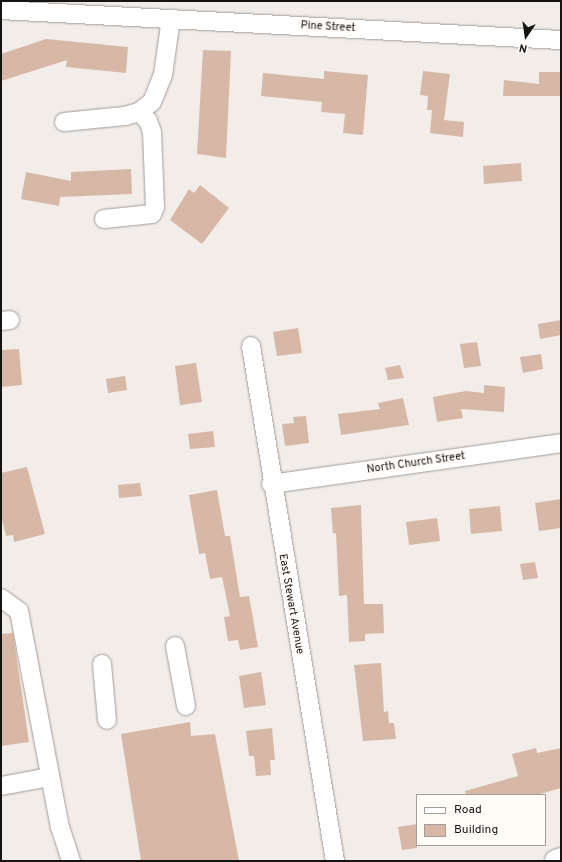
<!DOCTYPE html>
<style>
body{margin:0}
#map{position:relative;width:562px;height:862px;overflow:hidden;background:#f2ede9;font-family:Overpass,sans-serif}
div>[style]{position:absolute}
.building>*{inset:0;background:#d7b8a7}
.roads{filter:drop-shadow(0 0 1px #a19c98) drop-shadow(0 0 1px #a19c98)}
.minor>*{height:18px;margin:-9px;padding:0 9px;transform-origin:9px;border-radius:9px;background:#fff}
.major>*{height:22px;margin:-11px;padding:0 11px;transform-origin:11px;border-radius:11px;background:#fff}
span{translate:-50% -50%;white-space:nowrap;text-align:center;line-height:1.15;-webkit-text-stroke:3.5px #fffbf7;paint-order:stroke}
.street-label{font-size:11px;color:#161412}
.frame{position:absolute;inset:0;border:2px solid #161412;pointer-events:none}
.legend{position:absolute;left:416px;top:794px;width:130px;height:52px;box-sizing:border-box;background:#fffbf7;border:1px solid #a29f9b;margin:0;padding:5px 7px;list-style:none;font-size:12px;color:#161412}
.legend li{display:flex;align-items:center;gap:8px;height:20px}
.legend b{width:20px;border:1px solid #a29f9b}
.north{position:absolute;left:506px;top:16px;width:40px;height:40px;-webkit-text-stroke:3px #fffbf7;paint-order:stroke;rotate:193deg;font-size:11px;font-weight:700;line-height:16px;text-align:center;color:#161412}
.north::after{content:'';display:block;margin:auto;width:14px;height:18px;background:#161412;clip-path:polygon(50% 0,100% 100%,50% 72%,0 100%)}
</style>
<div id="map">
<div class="building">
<i style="clip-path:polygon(46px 39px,128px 47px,126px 73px,66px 67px,67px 60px,1px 81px,1px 54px)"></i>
<i style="clip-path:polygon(203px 50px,231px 51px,226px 158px,197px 154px)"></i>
<i style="clip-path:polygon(324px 71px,368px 75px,363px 135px,343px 133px,345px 114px,321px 112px,322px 102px,261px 96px,263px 73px,324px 79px)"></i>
<i style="clip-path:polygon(423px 71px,450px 74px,444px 120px,464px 122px,463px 137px,430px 133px,432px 110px,427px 110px,428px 96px,420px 95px)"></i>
<i style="clip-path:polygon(539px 72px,561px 72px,561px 96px,503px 96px,504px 80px,539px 84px)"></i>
<i style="clip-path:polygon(521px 163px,522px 181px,484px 184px,483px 166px)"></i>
<i style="clip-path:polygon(131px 169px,132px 194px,60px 197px,59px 206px,21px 199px,26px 172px,71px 181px,71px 172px)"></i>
<i style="clip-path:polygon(200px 185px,229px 208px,202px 244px,170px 220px,189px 189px,194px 193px)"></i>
<i style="clip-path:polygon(561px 320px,561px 335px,540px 339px,538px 324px)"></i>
<i style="clip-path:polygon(298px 328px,302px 353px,277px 356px,273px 332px)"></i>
<i style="clip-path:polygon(477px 342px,481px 366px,464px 368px,460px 344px)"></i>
<i style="clip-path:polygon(19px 349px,22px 385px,1px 387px,1px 350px)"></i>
<i style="clip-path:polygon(541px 354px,543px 369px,523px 373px,520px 357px)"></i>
<i style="clip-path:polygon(196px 363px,202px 402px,180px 405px,175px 366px)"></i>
<i style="clip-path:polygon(400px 365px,404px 378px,388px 380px,385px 368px)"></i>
<i style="clip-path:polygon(125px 376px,127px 390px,108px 393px,106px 379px)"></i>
<i style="clip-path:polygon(484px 385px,505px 387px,504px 412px,461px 409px,463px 418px,437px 422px,433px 397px,466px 391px,484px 393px)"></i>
<i style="clip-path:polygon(403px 398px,409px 425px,341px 435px,338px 414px,380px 409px,378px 403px)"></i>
<i style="clip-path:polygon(306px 416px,309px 443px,285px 446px,282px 424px,294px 423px,293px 417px)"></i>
<i style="clip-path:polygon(213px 431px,215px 447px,190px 449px,188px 434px)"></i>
<i style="clip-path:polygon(27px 467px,45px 534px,14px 542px,13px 535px,6px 536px,1px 516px,1px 473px)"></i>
<i style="clip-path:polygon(140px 483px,142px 496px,119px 498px,118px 485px)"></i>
<i style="clip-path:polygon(217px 490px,225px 536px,230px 536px,240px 597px,249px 596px,258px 647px,240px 650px,238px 640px,228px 641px,224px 617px,230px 616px,222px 577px,210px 579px,205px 553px,199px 554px,189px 495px)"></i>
<i style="clip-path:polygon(561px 499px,561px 528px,539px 531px,535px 503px)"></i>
<i style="clip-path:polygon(361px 505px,364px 604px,383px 604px,384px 633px,365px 634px,365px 641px,349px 642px,347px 595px,339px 596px,336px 533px,333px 534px,331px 508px)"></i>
<i style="clip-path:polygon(500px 506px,502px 531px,471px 534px,469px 509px)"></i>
<i style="clip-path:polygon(437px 518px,440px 541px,409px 545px,406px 522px)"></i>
<i style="clip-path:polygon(535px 562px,538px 578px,523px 580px,520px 564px)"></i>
<i style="clip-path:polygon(13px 633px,29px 742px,1px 746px,1px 634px)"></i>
<i style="clip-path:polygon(381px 663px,384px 712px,388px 711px,389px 723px,394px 723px,396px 739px,363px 741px,354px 665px)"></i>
<i style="clip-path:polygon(261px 672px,266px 705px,244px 708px,239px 676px)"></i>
<i style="clip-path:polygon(190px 722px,191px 736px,215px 734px,239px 861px,141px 861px,121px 734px)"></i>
<i style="clip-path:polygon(272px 728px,275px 760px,270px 760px,271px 775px,256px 776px,254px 756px,249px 756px,246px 731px)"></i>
<i style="clip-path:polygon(536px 748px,537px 753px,561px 748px,561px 788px,537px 795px,466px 795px,465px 791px,518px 776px,512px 754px)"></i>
<i style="clip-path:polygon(417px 824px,417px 848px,402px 850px,398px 827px)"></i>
</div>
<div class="roads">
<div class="minor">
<i style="left:1px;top:10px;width:561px;rotate:3.07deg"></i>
<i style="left:64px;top:122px;width:61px;rotate:-5.6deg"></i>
<i style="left:125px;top:116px;width:15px;rotate:-16deg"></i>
<i style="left:139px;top:112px;width:16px;rotate:-38deg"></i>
<i style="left:152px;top:102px;width:29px;rotate:-68deg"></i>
<i style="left:163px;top:75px;width:57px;rotate:-81.9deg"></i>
<i style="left:104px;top:219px;width:48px;rotate:-5.9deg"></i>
<i style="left:152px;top:214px;width:8px;rotate:-67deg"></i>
<i style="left:155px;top:207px;width:75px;rotate:-92.3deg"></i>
<i style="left:152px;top:132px;width:12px;rotate:-110deg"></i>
<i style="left:148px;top:121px;width:13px;rotate:-135deg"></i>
<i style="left:1px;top:321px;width:9px;rotate:-6deg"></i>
<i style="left:251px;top:346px;width:522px;rotate:80.74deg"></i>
<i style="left:271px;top:484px;width:293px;rotate:-8deg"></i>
<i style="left:1px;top:598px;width:22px;rotate:36deg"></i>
<i style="left:19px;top:611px;width:220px;rotate:79.3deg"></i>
<i style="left:60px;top:827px;width:36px;rotate:72deg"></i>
<i style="left:175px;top:646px;width:61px;rotate:79.6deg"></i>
<i style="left:102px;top:664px;width:56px;rotate:84.9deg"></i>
<i style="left:1px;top:786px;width:50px;rotate:-10.4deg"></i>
</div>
<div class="major">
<i style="left:556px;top:861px;width:5px;rotate:-22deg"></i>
</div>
</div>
<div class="street-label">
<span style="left:328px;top:27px;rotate:3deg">Pine Street</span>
<span style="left:416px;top:463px;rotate:-8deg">North Church Street</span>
<span style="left:291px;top:604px;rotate:80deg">East Stewart Avenue</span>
</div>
<div class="frame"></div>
<ul class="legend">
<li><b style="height:5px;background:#fff"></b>Road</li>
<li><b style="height:11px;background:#d7b8a7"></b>Building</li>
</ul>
<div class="north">N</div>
</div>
